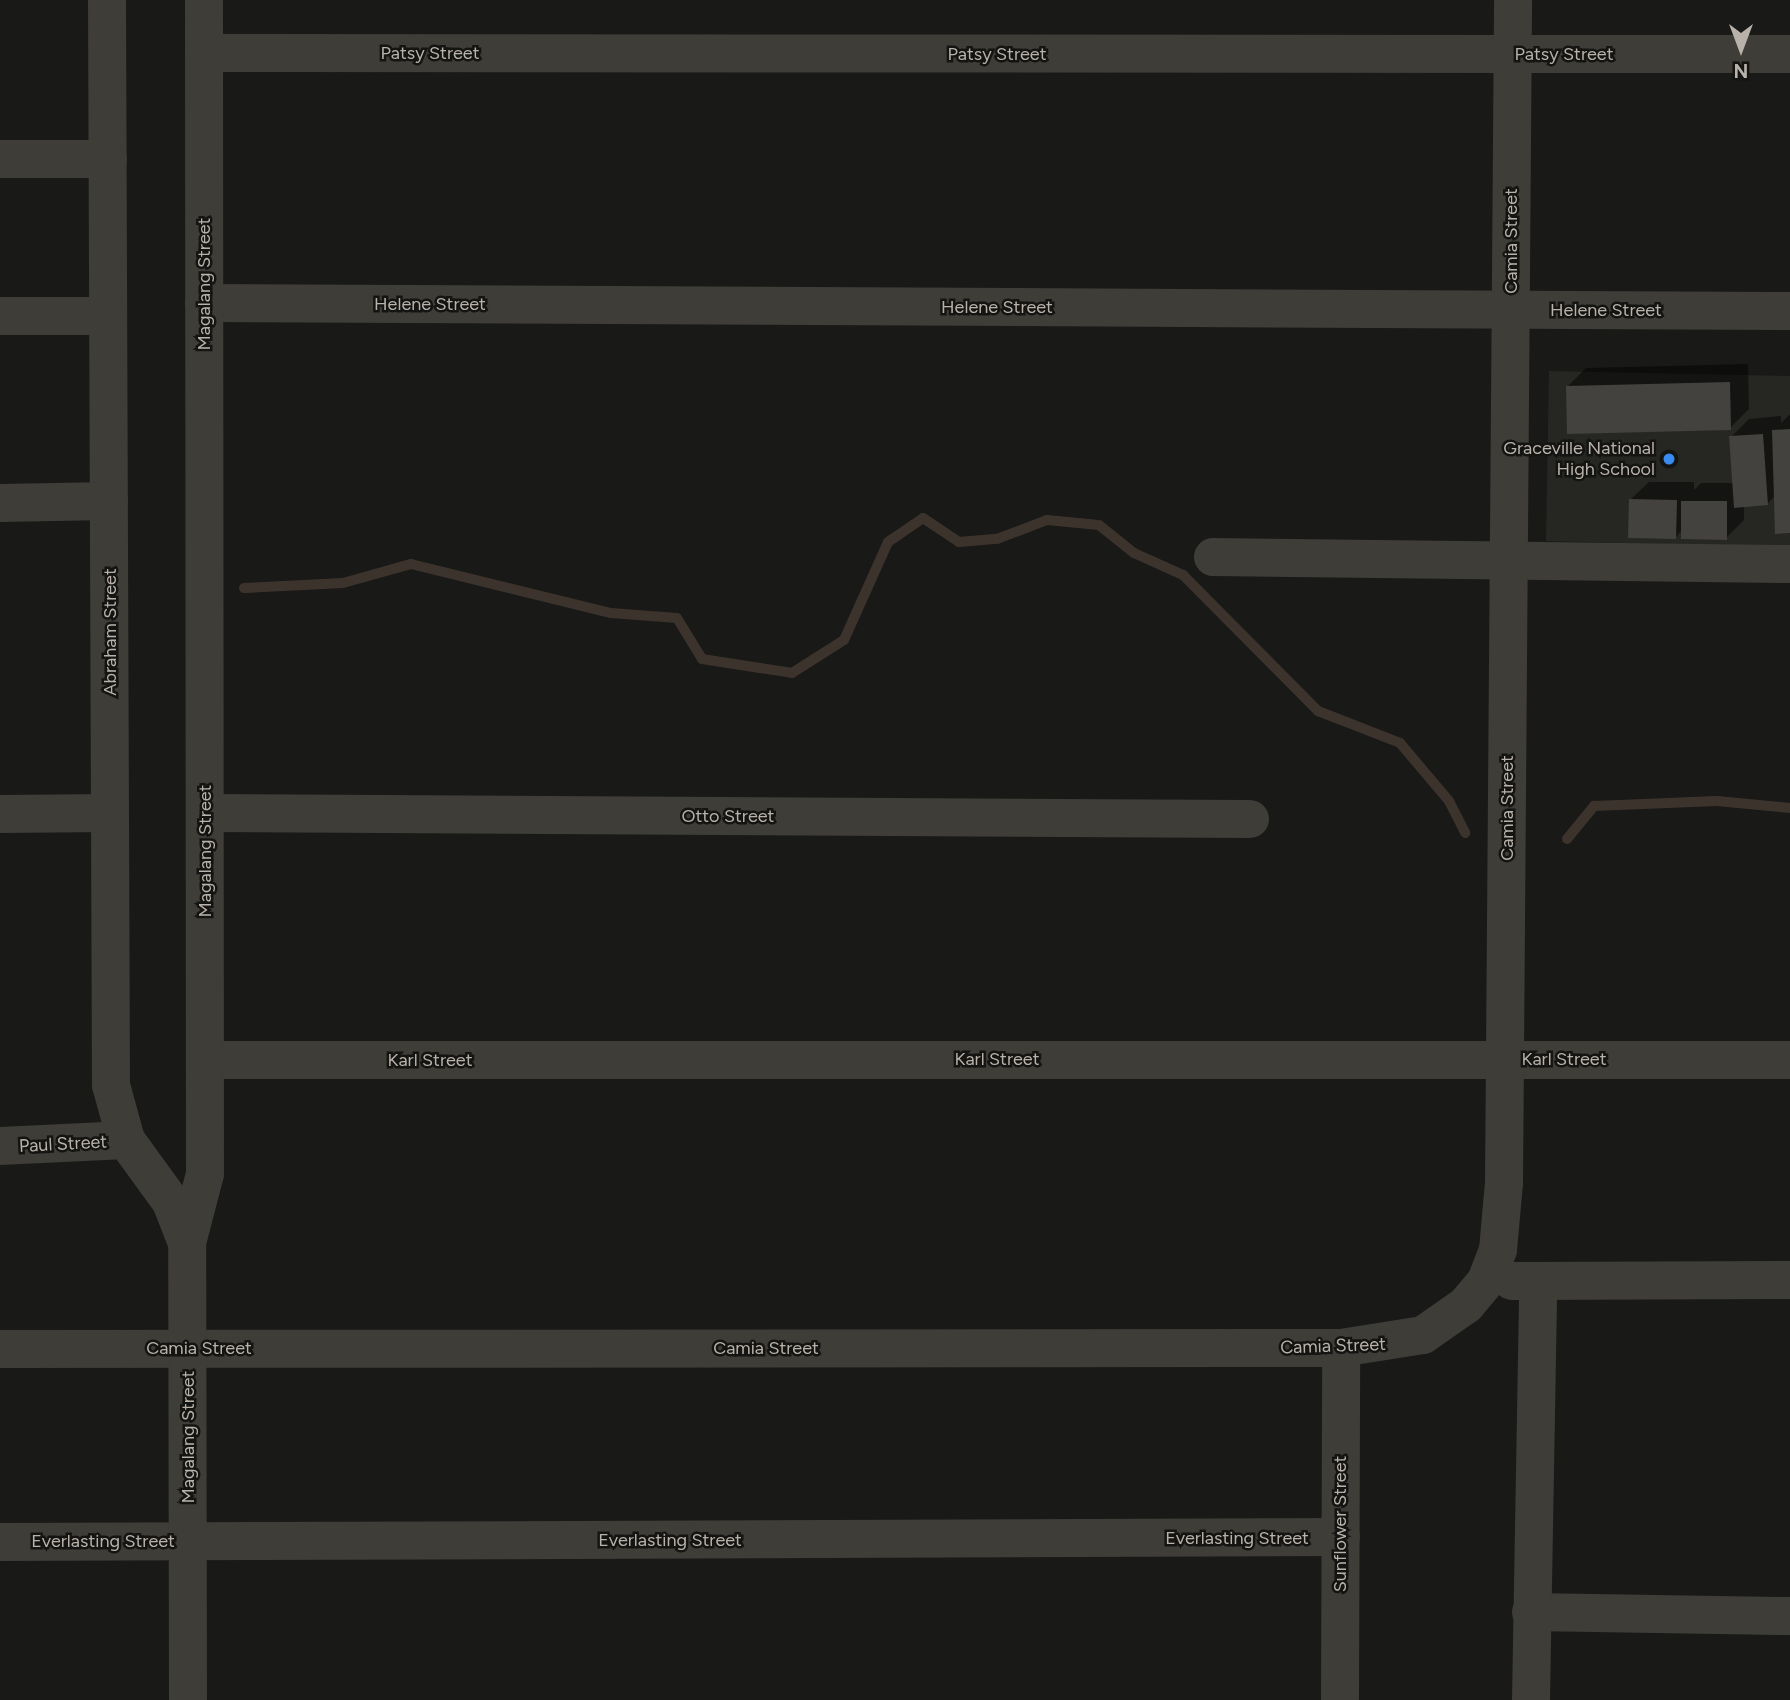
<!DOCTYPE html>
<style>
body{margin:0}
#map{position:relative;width:1790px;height:1700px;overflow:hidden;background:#191917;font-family:Figtree,sans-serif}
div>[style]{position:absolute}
.built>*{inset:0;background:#262623}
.shadow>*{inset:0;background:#0007}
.stream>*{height:10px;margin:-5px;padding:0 5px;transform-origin:5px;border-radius:5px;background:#3d332d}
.building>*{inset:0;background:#43423e}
.minor>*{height:38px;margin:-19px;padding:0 19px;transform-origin:19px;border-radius:19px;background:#3e3d38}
.dots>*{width:19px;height:19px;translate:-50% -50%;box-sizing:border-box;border:4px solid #141412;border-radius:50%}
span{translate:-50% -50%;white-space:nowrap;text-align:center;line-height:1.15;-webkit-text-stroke:5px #141412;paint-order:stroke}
.street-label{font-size:18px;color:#b9b2aa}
.poi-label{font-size:18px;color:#b9b2aa}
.right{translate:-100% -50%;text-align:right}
.north{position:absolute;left:1706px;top:14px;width:70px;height:70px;-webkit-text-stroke:5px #141412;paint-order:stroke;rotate:180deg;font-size:19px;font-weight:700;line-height:28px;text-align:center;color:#b9b2aa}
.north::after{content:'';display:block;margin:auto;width:24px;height:32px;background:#b9b2aa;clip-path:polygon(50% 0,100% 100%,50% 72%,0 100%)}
</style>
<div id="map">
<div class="built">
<i style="clip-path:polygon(1549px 371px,1790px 376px,1790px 547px,1546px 541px)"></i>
</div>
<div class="shadow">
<i style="clip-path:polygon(1748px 364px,1749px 409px,1730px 428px,1567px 387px,1586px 368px)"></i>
<i style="clip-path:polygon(1790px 414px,1790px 532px,1776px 495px,1768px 503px,1744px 505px,1744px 520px,1726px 538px,1682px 530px,1676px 537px,1630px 500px,1649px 482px,1694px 482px,1694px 490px,1701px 483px,1734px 483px,1731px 437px,1749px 419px,1781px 416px,1781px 423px)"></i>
</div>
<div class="stream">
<i style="left:244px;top:588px;width:99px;rotate:-2.9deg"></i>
<i style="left:343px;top:583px;width:71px;rotate:-15.6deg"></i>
<i style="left:411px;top:564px;width:206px;rotate:13.8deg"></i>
<i style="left:611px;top:613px;width:66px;rotate:4.3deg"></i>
<i style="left:677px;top:618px;width:48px;rotate:58.6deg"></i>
<i style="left:702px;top:659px;width:91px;rotate:8.8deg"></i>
<i style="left:792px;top:673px;width:62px;rotate:-32.4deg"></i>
<i style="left:844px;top:640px;width:107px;rotate:-65.8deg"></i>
<i style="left:888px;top:542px;width:42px;rotate:-34.4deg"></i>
<i style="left:923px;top:518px;width:43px;rotate:33.7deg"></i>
<i style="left:959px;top:542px;width:38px;rotate:-5deg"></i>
<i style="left:997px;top:539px;width:53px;rotate:-20.8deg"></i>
<i style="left:1047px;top:520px;width:52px;rotate:5.5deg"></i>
<i style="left:1099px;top:525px;width:45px;rotate:38.7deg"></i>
<i style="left:1134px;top:553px;width:54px;rotate:24.2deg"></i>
<i style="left:1183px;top:575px;width:192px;rotate:45.2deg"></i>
<i style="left:1318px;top:711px;width:88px;rotate:21.3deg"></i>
<i style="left:1400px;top:743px;width:76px;rotate:49.8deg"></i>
<i style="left:1449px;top:801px;width:36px;rotate:63deg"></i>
<i style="left:1567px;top:839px;width:43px;rotate:-50.7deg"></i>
<i style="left:1594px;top:806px;width:123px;rotate:-2.3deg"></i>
<i style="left:1717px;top:801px;width:73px;rotate:5.5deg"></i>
</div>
<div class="building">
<i style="clip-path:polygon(1730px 382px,1731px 430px,1567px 434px,1566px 386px)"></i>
<i style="clip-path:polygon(1790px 429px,1790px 533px,1775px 534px,1772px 430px)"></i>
<i style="clip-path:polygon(1763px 434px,1768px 505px,1734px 508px,1729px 436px)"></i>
<i style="clip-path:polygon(1629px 499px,1677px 500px,1676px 539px,1628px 538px)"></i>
<i style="clip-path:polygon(1681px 501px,1727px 501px,1727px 540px,1681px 539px)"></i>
</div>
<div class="minor">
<i style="left:107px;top:0;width:1085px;rotate:89.79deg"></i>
<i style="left:111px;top:1085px;width:57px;rotate:74.7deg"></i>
<i style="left:126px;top:1140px;width:77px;rotate:54deg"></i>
<i style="left:171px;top:1202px;width:44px;rotate:68.7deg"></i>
<i style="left:204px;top:53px;width:1586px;rotate:0.04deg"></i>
<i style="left:0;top:159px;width:108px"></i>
<i style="left:204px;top:303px;width:1586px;rotate:0.29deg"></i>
<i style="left:0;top:316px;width:108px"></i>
<i style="left:0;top:503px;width:109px;rotate:-1.1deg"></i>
<i style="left:1213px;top:557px;width:577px;rotate:0.7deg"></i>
<i style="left:205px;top:813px;width:1045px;rotate:0.33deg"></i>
<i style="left:0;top:814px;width:110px;rotate:-0.5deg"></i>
<i style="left:205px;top:1060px;width:1585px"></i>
<i style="left:0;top:1146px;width:126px;rotate:-2.7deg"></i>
<i style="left:1512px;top:1281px;width:278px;rotate:-0.2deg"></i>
<i style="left:0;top:1349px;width:1341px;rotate:-0.04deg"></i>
<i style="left:1341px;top:1348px;width:83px;rotate:-9deg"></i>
<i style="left:1423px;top:1335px;width:52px;rotate:-34.9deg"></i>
<i style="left:1466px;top:1305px;width:31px;rotate:-50deg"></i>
<i style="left:1486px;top:1281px;width:33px;rotate:-69deg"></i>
<i style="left:1498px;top:1250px;width:67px;rotate:-84.9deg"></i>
<i style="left:1504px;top:1183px;width:1183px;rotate:-89.56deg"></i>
<i style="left:0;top:1542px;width:1341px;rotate:-0.21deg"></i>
<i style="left:1531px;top:1612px;width:259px;rotate:0.9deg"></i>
<i style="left:188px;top:1700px;width:457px;rotate:-90.1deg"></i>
<i style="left:187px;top:1243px;width:71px;rotate:-75.4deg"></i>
<i style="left:205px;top:1174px;width:1174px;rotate:-90.05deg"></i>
<i style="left:1340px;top:1700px;width:352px;rotate:-89.8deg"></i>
<i style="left:1531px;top:1700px;width:419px;rotate:-89deg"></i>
</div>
<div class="dots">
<i style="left:1669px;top:459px;background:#398bf0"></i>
</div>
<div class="street-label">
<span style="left:430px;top:53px">Patsy Street</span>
<span style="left:997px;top:54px">Patsy Street</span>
<span style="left:1564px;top:54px">Patsy Street</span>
<span style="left:1511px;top:241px;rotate:-90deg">Camia Street</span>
<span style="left:204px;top:284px;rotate:-90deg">Magalang Street</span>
<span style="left:430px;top:304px">Helene Street</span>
<span style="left:997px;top:307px">Helene Street</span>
<span style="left:1606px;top:310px">Helene Street</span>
<span style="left:110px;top:632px;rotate:-90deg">Abraham Street</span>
<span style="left:1507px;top:808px;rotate:-90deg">Camia Street</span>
<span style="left:728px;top:816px">Otto Street</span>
<span style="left:205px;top:851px;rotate:-90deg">Magalang Street</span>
<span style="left:997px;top:1059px">Karl Street</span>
<span style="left:1564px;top:1059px">Karl Street</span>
<span style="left:430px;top:1060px">Karl Street</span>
<span style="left:63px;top:1144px;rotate:-3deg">Paul Street</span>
<span style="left:1333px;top:1346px;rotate:-2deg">Camia Street</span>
<span style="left:199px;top:1348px">Camia Street</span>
<span style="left:766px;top:1348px">Camia Street</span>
<span style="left:188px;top:1437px;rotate:-90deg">Magalang Street</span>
<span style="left:1340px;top:1524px;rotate:-90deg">Sunflower Street</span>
<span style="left:1237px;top:1538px">Everlasting Street</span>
<span style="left:670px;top:1540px">Everlasting Street</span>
<span style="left:103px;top:1541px">Everlasting Street</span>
</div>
<div class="poi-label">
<span class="right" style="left:1655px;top:459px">Graceville National<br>High School</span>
</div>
<div class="north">N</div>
</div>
